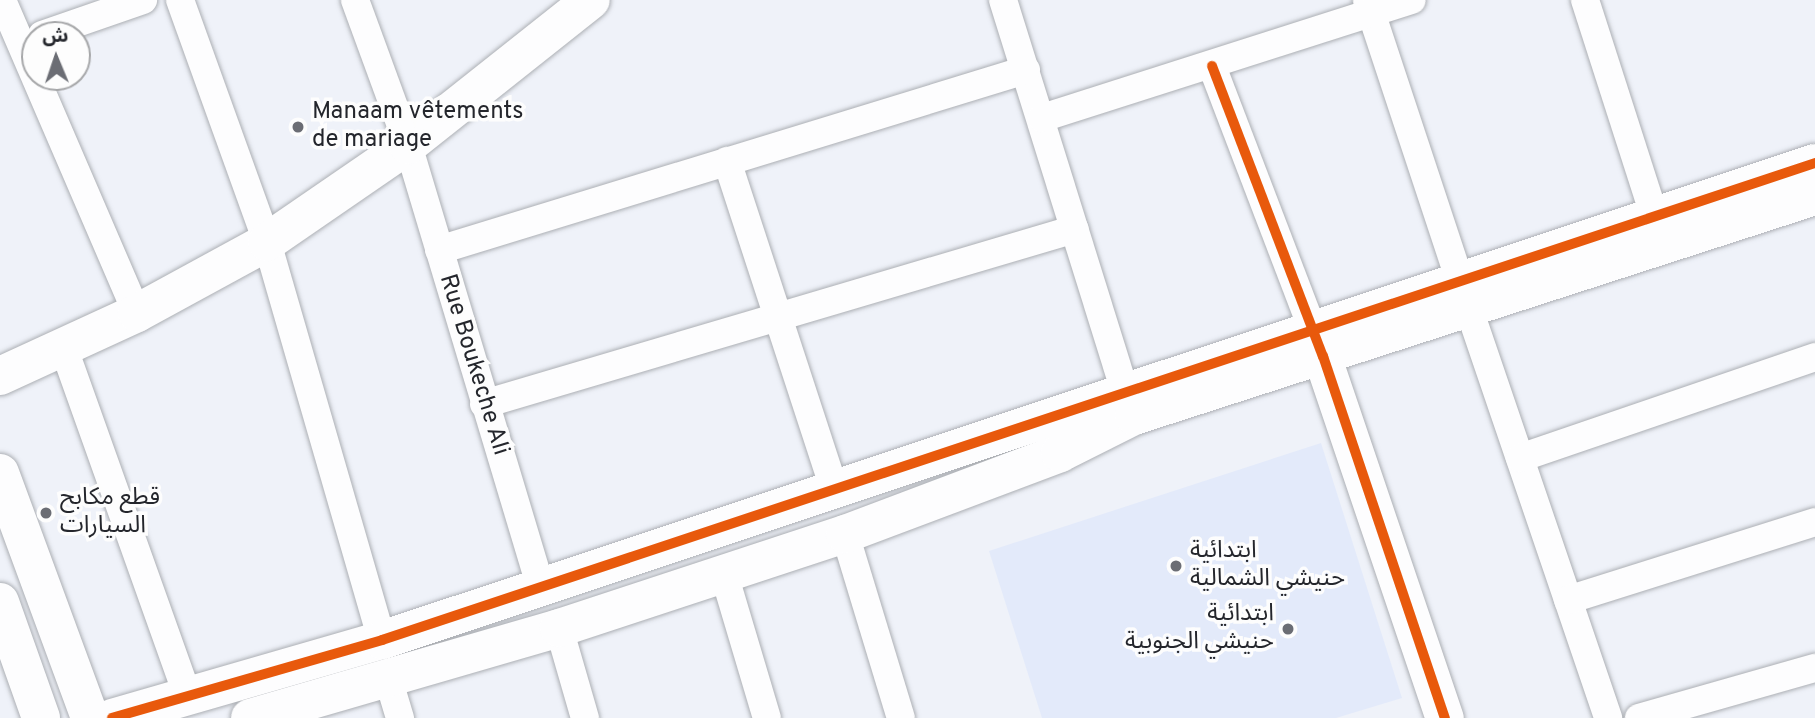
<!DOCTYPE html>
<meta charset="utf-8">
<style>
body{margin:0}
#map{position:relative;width:1815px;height:718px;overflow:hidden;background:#eff2f9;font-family:Overpass,"Noto Sans Arabic",sans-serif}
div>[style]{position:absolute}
.built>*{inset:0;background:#e3eafa}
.roads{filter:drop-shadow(0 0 2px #acafb4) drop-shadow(0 0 2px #acafb4)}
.street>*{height:28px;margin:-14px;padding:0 14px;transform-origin:14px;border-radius:14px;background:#fdfdfe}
.secondary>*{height:38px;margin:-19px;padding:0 19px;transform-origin:19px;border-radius:19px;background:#fdfdfe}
.primary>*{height:38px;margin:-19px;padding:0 19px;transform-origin:19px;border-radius:19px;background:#fdfdfe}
.cycleway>*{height:10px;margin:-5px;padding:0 5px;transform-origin:5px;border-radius:5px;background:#e8590c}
.dots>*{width:19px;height:19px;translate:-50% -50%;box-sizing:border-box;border:4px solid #fdfdfd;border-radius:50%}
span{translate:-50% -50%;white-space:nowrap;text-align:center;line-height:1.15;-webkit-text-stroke:7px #fdfdfd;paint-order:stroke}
.poi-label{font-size:24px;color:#24262c}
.left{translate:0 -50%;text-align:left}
.right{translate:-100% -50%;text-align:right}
.street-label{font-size:24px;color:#24262c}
.north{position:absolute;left:21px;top:21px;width:70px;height:70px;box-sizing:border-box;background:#fdfdfd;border:2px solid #a6a7a9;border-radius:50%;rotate:358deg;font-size:19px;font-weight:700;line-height:28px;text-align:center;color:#24262c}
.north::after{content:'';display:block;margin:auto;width:24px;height:32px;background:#6b6d74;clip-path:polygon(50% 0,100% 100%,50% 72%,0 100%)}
</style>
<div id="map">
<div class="built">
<i style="clip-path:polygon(1321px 443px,1402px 698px,1336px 718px,1042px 718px,989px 551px)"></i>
</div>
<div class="roads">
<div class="street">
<i style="left:2px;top:0;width:341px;rotate:66.7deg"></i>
<i style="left:180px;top:0;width:257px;rotate:70.2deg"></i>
<i style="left:267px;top:242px;width:414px;rotate:73.9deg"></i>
<i style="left:355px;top:0;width:154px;rotate:69.9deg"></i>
<i style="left:408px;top:145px;width:458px;rotate:73.3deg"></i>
<i style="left:1003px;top:0;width:430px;rotate:72.7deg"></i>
<i style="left:1367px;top:0;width:296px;rotate:71.7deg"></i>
<i style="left:1585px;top:0;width:246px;rotate:72.2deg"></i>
<i style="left:42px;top:35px;width:107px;rotate:-19.1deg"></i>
<i style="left:1212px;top:66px;width:283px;rotate:69.1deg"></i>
<i style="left:1042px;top:118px;width:388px;rotate:-17.7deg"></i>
<i style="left:727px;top:161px;width:348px;rotate:71.9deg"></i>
<i style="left:439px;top:250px;width:614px;rotate:-17.05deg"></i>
<i style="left:1469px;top:309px;width:432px;rotate:71.2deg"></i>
<i style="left:63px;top:346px;width:370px;rotate:70.4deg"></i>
<i style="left:484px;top:404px;width:616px;rotate:-16.49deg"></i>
<i style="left:1520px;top:458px;width:312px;rotate:-18.9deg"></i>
<i style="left:845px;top:534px;width:192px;rotate:73.1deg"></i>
<i style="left:724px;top:574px;width:150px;rotate:73.4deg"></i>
<i style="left:1568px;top:600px;width:259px;rotate:-17.5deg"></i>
<i style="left:559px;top:628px;width:94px;rotate:73.9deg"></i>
<i style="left:388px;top:678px;width:42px;rotate:73.3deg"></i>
<i style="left:1639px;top:718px;width:183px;rotate:-15.9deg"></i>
</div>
<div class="secondary">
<i style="left:1314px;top:332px;width:408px;rotate:71.3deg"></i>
<i style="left:0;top:473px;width:261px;rotate:69.8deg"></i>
<i style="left:0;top:602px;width:123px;rotate:70.5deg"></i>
<i style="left:112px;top:718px;width:281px;rotate:-16.1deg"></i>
<i style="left:382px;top:640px;width:1510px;rotate:-18.41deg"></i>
<i style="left:250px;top:718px;width:322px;rotate:-16.2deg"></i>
<i style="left:559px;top:628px;width:301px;rotate:-18.2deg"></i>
<i style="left:845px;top:534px;width:230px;rotate:-20.6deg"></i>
<i style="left:1060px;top:453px;width:83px;rotate:-26.6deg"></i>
<i style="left:1134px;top:416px;width:716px;rotate:-17.9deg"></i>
</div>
<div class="primary">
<i style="left:0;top:376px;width:151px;rotate:-24.7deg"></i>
<i style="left:137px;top:313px;width:148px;rotate:-28.6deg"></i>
<i style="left:267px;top:242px;width:171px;rotate:-34.5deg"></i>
<i style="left:408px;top:145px;width:233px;rotate:-38.4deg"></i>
</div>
</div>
<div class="cycleway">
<i style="left:1212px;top:66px;width:311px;rotate:69.1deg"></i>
<i style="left:1323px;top:356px;width:382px;rotate:71.4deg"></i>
<i style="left:112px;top:718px;width:281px;rotate:-16.1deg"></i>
<i style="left:382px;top:640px;width:1510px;rotate:-18.41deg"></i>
</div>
<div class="dots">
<i style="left:298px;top:127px;background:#6b6d74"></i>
<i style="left:46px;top:513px;background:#6b6d74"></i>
<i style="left:1176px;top:566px;background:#6b6d74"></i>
<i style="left:1288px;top:629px;background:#6b6d74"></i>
</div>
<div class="poi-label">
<span class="left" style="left:312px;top:127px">Manaam vêtements<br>de mariage</span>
<span class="left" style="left:60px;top:513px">قطع مكابح<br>السيارات</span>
<span class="left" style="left:1190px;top:566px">ابتدائية<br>حنيشي الشمالية</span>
<span class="right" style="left:1274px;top:629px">ابتدائية<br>حنيشي الجنوبية</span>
</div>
<div class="street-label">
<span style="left:473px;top:365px;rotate:73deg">Rue Boukeche Ali</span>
</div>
<div class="north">ش</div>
</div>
